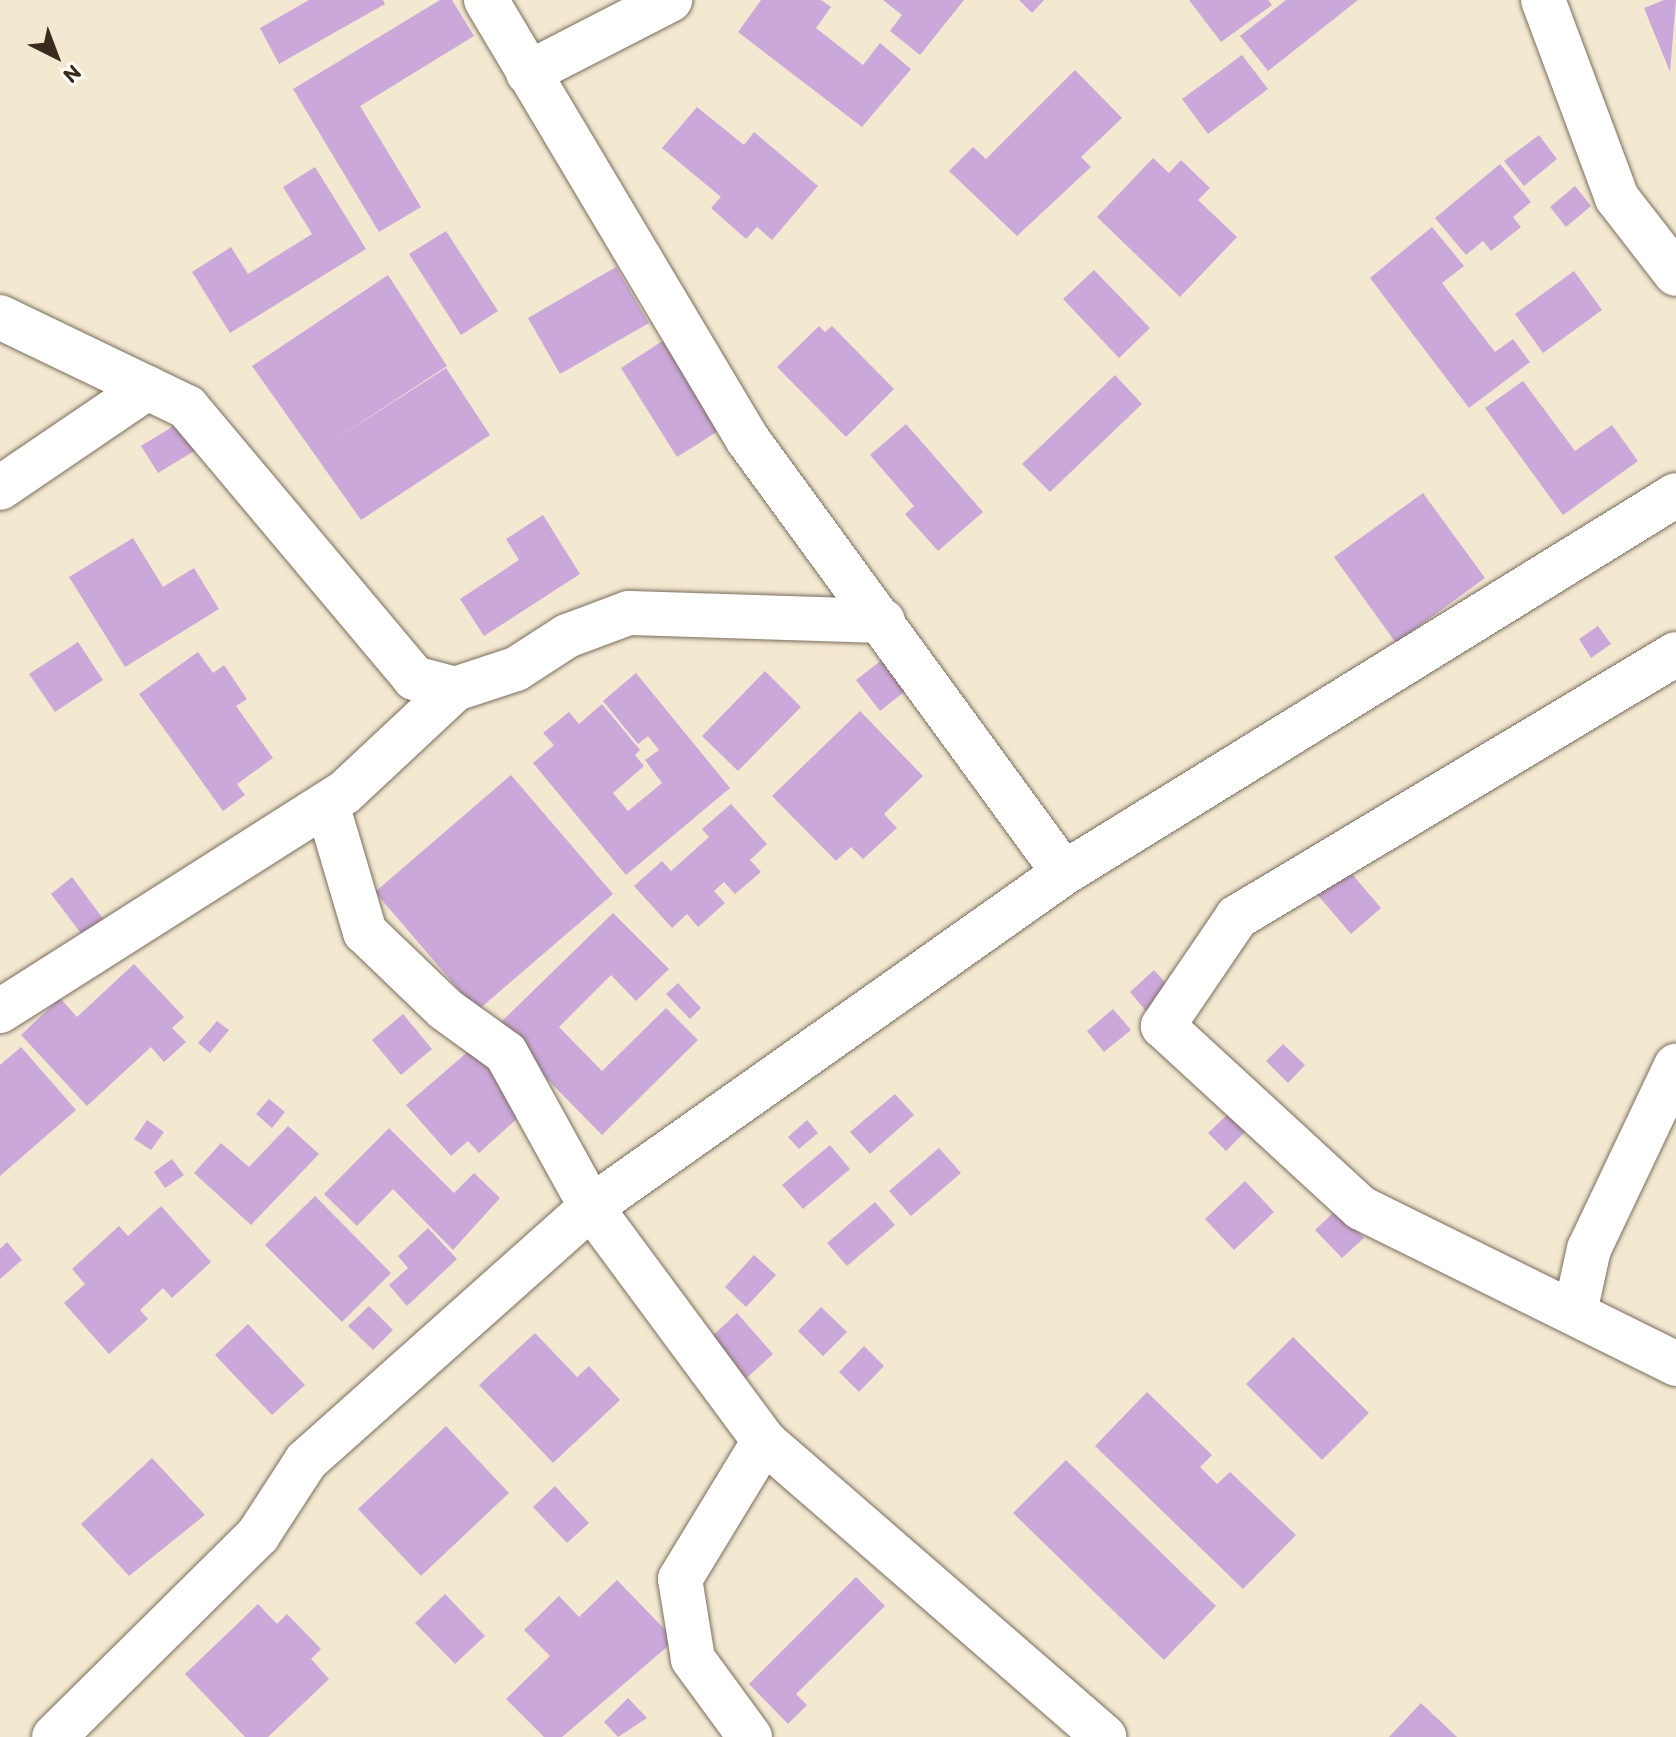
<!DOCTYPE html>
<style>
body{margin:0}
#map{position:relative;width:1676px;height:1737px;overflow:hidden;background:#f3e9d1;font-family:Itim,sans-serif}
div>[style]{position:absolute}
.building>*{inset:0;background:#cba8da}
.roads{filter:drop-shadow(0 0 2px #7b6d5d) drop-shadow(0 0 2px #7b6d5d)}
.minor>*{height:44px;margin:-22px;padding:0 22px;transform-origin:22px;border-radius:22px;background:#fff}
span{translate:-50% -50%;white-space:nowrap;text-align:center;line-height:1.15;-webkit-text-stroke:7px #fdfcf7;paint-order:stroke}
.north{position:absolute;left:16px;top:16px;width:80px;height:80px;-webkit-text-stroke:6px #fdfcf7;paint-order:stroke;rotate:138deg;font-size:22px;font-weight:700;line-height:32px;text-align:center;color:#3b2a1e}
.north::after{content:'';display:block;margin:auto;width:28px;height:36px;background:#3b2a1e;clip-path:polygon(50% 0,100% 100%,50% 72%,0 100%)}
</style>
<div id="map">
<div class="building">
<i style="clip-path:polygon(309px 0,383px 0,385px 4px,279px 64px,260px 28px)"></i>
<i style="clip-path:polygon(440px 0,452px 0,474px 36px,360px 106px,421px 207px,379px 232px,293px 89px)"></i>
<i style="clip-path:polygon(761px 0,821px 0,831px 7px,816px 28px,863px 65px,880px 43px,911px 69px,862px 127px,738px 32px)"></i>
<i style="clip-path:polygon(883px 0,964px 0,920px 55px,890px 31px,902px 15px)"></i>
<i style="clip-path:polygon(1019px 0,1044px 0,1032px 13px)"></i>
<i style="clip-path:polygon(1189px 0,1268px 0,1272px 5px,1221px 42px)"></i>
<i style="clip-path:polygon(1286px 0,1358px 0,1268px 71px,1240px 36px)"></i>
<i style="clip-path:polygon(1664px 0,1676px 0,1670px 72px,1644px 8px)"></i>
<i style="clip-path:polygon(1242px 55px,1268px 89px,1208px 134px,1182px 99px)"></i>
<i style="clip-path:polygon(1075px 70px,1122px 118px,1081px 157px,1091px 167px,1017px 236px,949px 171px,973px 147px,986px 159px)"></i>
<i style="clip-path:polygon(697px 107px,744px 145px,754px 132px,818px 186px,772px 240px,757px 227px,746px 239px,711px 208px,721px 197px,662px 148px)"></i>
<i style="clip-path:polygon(1539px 135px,1557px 159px,1524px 186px,1504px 161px)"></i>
<i style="clip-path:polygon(1153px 158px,1169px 173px,1181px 160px,1210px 188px,1198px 200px,1237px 237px,1180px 297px,1097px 217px)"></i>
<i style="clip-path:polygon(1500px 164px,1531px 202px,1513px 217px,1521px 227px,1491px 251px,1483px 241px,1466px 255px,1435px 218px)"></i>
<i style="clip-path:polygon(315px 167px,366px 249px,230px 333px,192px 272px,231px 247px,248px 274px,312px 234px,283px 187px)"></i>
<i style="clip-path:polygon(1575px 186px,1591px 206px,1566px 227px,1550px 207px)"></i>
<i style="clip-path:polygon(1432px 227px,1464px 266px,1442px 283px,1495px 352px,1513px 339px,1530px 362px,1469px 408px,1370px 278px)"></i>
<i style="clip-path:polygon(446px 231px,498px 311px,461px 335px,409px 254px)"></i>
<i style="clip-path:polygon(616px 267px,649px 323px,560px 374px,528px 318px)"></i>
<i style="clip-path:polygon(1094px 270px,1150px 328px,1119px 358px,1063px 299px)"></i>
<i style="clip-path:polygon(1574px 271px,1602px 310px,1543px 353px,1515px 314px)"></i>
<i style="clip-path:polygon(388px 275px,447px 366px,328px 444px,446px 368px,490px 435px,361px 520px,252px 366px)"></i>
<i style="clip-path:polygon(819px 326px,825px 332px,832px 326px,894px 389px,846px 437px,777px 367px)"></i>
<i style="clip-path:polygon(664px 340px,720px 430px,677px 457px,621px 368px)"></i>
<i style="clip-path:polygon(1115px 375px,1142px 404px,1050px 492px,1022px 464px)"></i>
<i style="clip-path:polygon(1523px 381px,1575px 451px,1612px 425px,1638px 461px,1563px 515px,1485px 408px)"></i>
<i style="clip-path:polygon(180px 422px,196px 450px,158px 473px,141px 446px)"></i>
<i style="clip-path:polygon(906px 424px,983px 512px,938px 551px,905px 514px,914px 506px,870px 455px)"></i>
<i style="clip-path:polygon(1423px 493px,1485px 578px,1396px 643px,1334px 557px)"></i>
<i style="clip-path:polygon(543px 515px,580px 574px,484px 636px,460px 599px,519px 560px,506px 539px)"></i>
<i style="clip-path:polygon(133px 538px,163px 587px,194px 568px,219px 609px,125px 667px,69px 577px)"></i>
<i style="clip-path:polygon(1598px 626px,1611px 644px,1591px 658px,1579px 639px)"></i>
<i style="clip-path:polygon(78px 642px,103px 680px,55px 712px,29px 674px)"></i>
<i style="clip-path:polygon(198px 652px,213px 673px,224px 665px,247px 699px,236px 706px,273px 758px,237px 784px,245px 795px,223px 811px,139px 694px)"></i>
<i style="clip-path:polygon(883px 659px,908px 689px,880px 711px,856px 680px)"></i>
<i style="clip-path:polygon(765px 671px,801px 707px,738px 771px,702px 736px)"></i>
<i style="clip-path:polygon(636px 673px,730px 788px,626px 875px,533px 763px,554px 745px,543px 733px,569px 712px,579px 724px,602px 704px,640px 750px,635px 755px,644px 766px,613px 793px,628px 811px,662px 783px,645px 760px,659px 750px,648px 736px,638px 744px,603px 701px)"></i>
<i style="clip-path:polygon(860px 711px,923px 776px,884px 814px,897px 828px,863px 859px,851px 847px,836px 861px,772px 796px)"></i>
<i style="clip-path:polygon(511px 775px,613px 894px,477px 1011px,375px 892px)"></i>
<i style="clip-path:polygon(731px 804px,767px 844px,750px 860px,761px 872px,735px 894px,724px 882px,714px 891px,725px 903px,698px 927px,687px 914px,672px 928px,634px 886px,662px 861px,671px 871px,709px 837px,702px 829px)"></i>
<i style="clip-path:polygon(1340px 860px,1381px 908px,1351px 934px,1310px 886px)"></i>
<i style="clip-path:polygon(72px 877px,104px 920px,83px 936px,51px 894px)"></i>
<i style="clip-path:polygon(613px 913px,669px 969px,636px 1001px,611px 975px,559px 1027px,602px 1071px,666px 1008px,698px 1040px,602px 1135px,496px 1027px)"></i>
<i style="clip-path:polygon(134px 964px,184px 1017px,172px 1028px,186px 1042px,164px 1062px,151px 1047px,87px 1106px,21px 1035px,60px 998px,77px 1017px)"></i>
<i style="clip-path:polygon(1154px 970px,1171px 989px,1146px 1011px,1130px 992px)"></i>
<i style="clip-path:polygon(678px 983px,701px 1008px,690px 1019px,666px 994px)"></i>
<i style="clip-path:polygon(1113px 1009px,1131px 1030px,1104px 1052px,1087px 1031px)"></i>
<i style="clip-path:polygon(403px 1014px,432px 1049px,401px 1075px,372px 1040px)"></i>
<i style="clip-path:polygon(217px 1021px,229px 1030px,210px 1053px,198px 1043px)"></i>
<i style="clip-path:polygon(478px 1043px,523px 1093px,509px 1105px,519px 1117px,479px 1153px,468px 1141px,451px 1156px,406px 1105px)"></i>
<i style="clip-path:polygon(1283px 1044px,1305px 1065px,1288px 1083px,1266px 1061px)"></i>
<i style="clip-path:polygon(21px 1047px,76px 1110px,0 1176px,0 1065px)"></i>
<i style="clip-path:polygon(895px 1094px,914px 1115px,870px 1154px,850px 1132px)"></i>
<i style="clip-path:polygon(269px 1099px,285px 1112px,272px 1128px,256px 1114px)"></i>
<i style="clip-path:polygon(1228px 1114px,1245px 1132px,1226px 1151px,1208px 1133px)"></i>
<i style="clip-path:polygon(147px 1120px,164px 1132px,151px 1150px,134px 1139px)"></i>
<i style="clip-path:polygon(807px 1120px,818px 1133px,799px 1149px,788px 1137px)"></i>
<i style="clip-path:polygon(288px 1126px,319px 1154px,251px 1225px,194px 1173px,221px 1143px,249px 1167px)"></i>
<i style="clip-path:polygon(389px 1128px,454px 1193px,474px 1173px,500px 1198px,453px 1250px,393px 1189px,357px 1226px,324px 1194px)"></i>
<i style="clip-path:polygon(830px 1145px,850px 1169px,803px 1209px,782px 1185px)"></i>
<i style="clip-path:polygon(939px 1148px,961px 1173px,911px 1216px,889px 1191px)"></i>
<i style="clip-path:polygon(172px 1159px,184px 1175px,165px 1188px,154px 1172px)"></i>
<i style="clip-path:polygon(1245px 1181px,1274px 1212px,1234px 1250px,1205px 1219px)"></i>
<i style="clip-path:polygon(315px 1196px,391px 1273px,342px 1322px,265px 1245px)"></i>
<i style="clip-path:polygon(875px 1202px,895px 1225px,847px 1266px,827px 1243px)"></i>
<i style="clip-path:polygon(161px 1206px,211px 1262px,172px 1298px,163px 1288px,140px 1310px,148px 1319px,109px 1354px,64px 1303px,85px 1284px,72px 1269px,119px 1226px,128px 1236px)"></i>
<i style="clip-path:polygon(1336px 1210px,1364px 1238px,1342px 1258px,1315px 1230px)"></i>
<i style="clip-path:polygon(428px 1228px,457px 1259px,407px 1306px,389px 1285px,408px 1268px,398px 1256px)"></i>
<i style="clip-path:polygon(7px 1242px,22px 1260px,0 1279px,0 1249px)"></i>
<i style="clip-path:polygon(754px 1255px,776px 1275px,746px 1307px,725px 1287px)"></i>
<i style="clip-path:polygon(369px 1306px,393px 1330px,373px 1350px,348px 1326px)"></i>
<i style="clip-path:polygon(821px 1307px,847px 1332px,823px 1356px,798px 1331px)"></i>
<i style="clip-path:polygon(737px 1313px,773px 1354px,742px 1382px,706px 1342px)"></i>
<i style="clip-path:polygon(248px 1324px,305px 1385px,272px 1415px,215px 1355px)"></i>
<i style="clip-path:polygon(535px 1333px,577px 1377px,589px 1366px,620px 1400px,553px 1463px,479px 1385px)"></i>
<i style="clip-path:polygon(1293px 1337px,1369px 1413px,1322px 1460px,1246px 1384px)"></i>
<i style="clip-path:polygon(864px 1346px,884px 1366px,859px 1392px,839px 1372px)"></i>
<i style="clip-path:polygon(1147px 1392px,1212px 1455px,1200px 1467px,1217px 1484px,1230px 1472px,1296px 1535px,1243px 1589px,1095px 1446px)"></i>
<i style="clip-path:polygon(446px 1426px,509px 1493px,421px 1576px,358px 1509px)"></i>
<i style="clip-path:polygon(152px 1458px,205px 1515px,129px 1576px,81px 1524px)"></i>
<i style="clip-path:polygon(1066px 1460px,1216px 1606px,1164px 1660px,1013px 1513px)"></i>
<i style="clip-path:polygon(555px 1486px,589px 1523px,567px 1543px,533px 1507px)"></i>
<i style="clip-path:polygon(856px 1577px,885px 1606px,796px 1694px,807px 1705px,788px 1724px,749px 1684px)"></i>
<i style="clip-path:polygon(617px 1580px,675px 1640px,562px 1737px,544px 1737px,506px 1699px,550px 1656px,524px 1630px,559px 1596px,579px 1617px)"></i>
<i style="clip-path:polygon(445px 1594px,485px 1636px,455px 1664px,415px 1623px)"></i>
<i style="clip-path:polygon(258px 1604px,277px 1624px,287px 1614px,321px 1649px,311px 1659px,329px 1679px,268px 1737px,245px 1737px,185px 1674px)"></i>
<i style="clip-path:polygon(628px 1698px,647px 1718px,618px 1737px,604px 1722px)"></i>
<i style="clip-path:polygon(1421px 1703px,1457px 1737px,1389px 1737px)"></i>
</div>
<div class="roads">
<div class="minor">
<i style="left:486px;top:0;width:512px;rotate:59.23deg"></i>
<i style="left:748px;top:440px;width:536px;rotate:53.88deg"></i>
<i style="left:1543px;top:0;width:211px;rotate:69.5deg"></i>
<i style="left:1617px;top:198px;width:96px;rotate:52.2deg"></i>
<i style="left:528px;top:73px;width:160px;rotate:-27.2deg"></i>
<i style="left:0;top:317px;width:208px;rotate:25.7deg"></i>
<i style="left:187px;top:407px;width:354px;rotate:50deg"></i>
<i style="left:414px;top:678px;width:42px;rotate:15deg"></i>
<i style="left:455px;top:689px;width:64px;rotate:-18.2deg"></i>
<i style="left:516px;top:669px;width:61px;rotate:-32.9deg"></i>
<i style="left:567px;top:636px;width:66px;rotate:-20.4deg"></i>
<i style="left:629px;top:613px;width:254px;rotate:1.8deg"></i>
<i style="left:0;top:488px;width:178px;rotate:-34.2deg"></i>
<i style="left:1676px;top:654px;width:512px;rotate:149.07deg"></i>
<i style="left:1237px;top:917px;width:132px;rotate:124.2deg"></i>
<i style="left:1163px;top:1026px;width:269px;rotate:42.6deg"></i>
<i style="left:1361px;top:1208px;width:352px;rotate:26.3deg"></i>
<i style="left:327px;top:804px;width:134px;rotate:73.5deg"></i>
<i style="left:365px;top:932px;width:111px;rotate:43.9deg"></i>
<i style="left:445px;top:1009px;width:75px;rotate:35.8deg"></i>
<i style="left:506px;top:1053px;width:176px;rotate:61.1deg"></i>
<i style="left:591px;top:1207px;width:291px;rotate:53.5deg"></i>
<i style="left:764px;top:1441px;width:451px;rotate:41deg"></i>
<i style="left:0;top:1011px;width:407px;rotate:-32.4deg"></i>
<i style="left:344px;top:793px;width:152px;rotate:-43.1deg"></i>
<i style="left:1575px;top:1312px;width:65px;rotate:-77.5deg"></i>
<i style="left:1589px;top:1249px;width:203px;rotate:-64.6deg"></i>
<i style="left:54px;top:1737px;width:287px;rotate:-44.7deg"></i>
<i style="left:258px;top:1535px;width:88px;rotate:-57deg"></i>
<i style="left:306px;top:1461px;width:382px;rotate:-41.7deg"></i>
<i style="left:591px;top:1207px;width:579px;rotate:-35.23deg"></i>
<i style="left:1064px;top:873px;width:719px;rotate:-31.7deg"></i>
<i style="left:750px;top:1737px;width:97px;rotate:-126.2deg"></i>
<i style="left:693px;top:1659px;width:81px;rotate:-99.2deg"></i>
<i style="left:680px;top:1579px;width:162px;rotate:-58.7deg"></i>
</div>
</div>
<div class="north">N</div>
</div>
